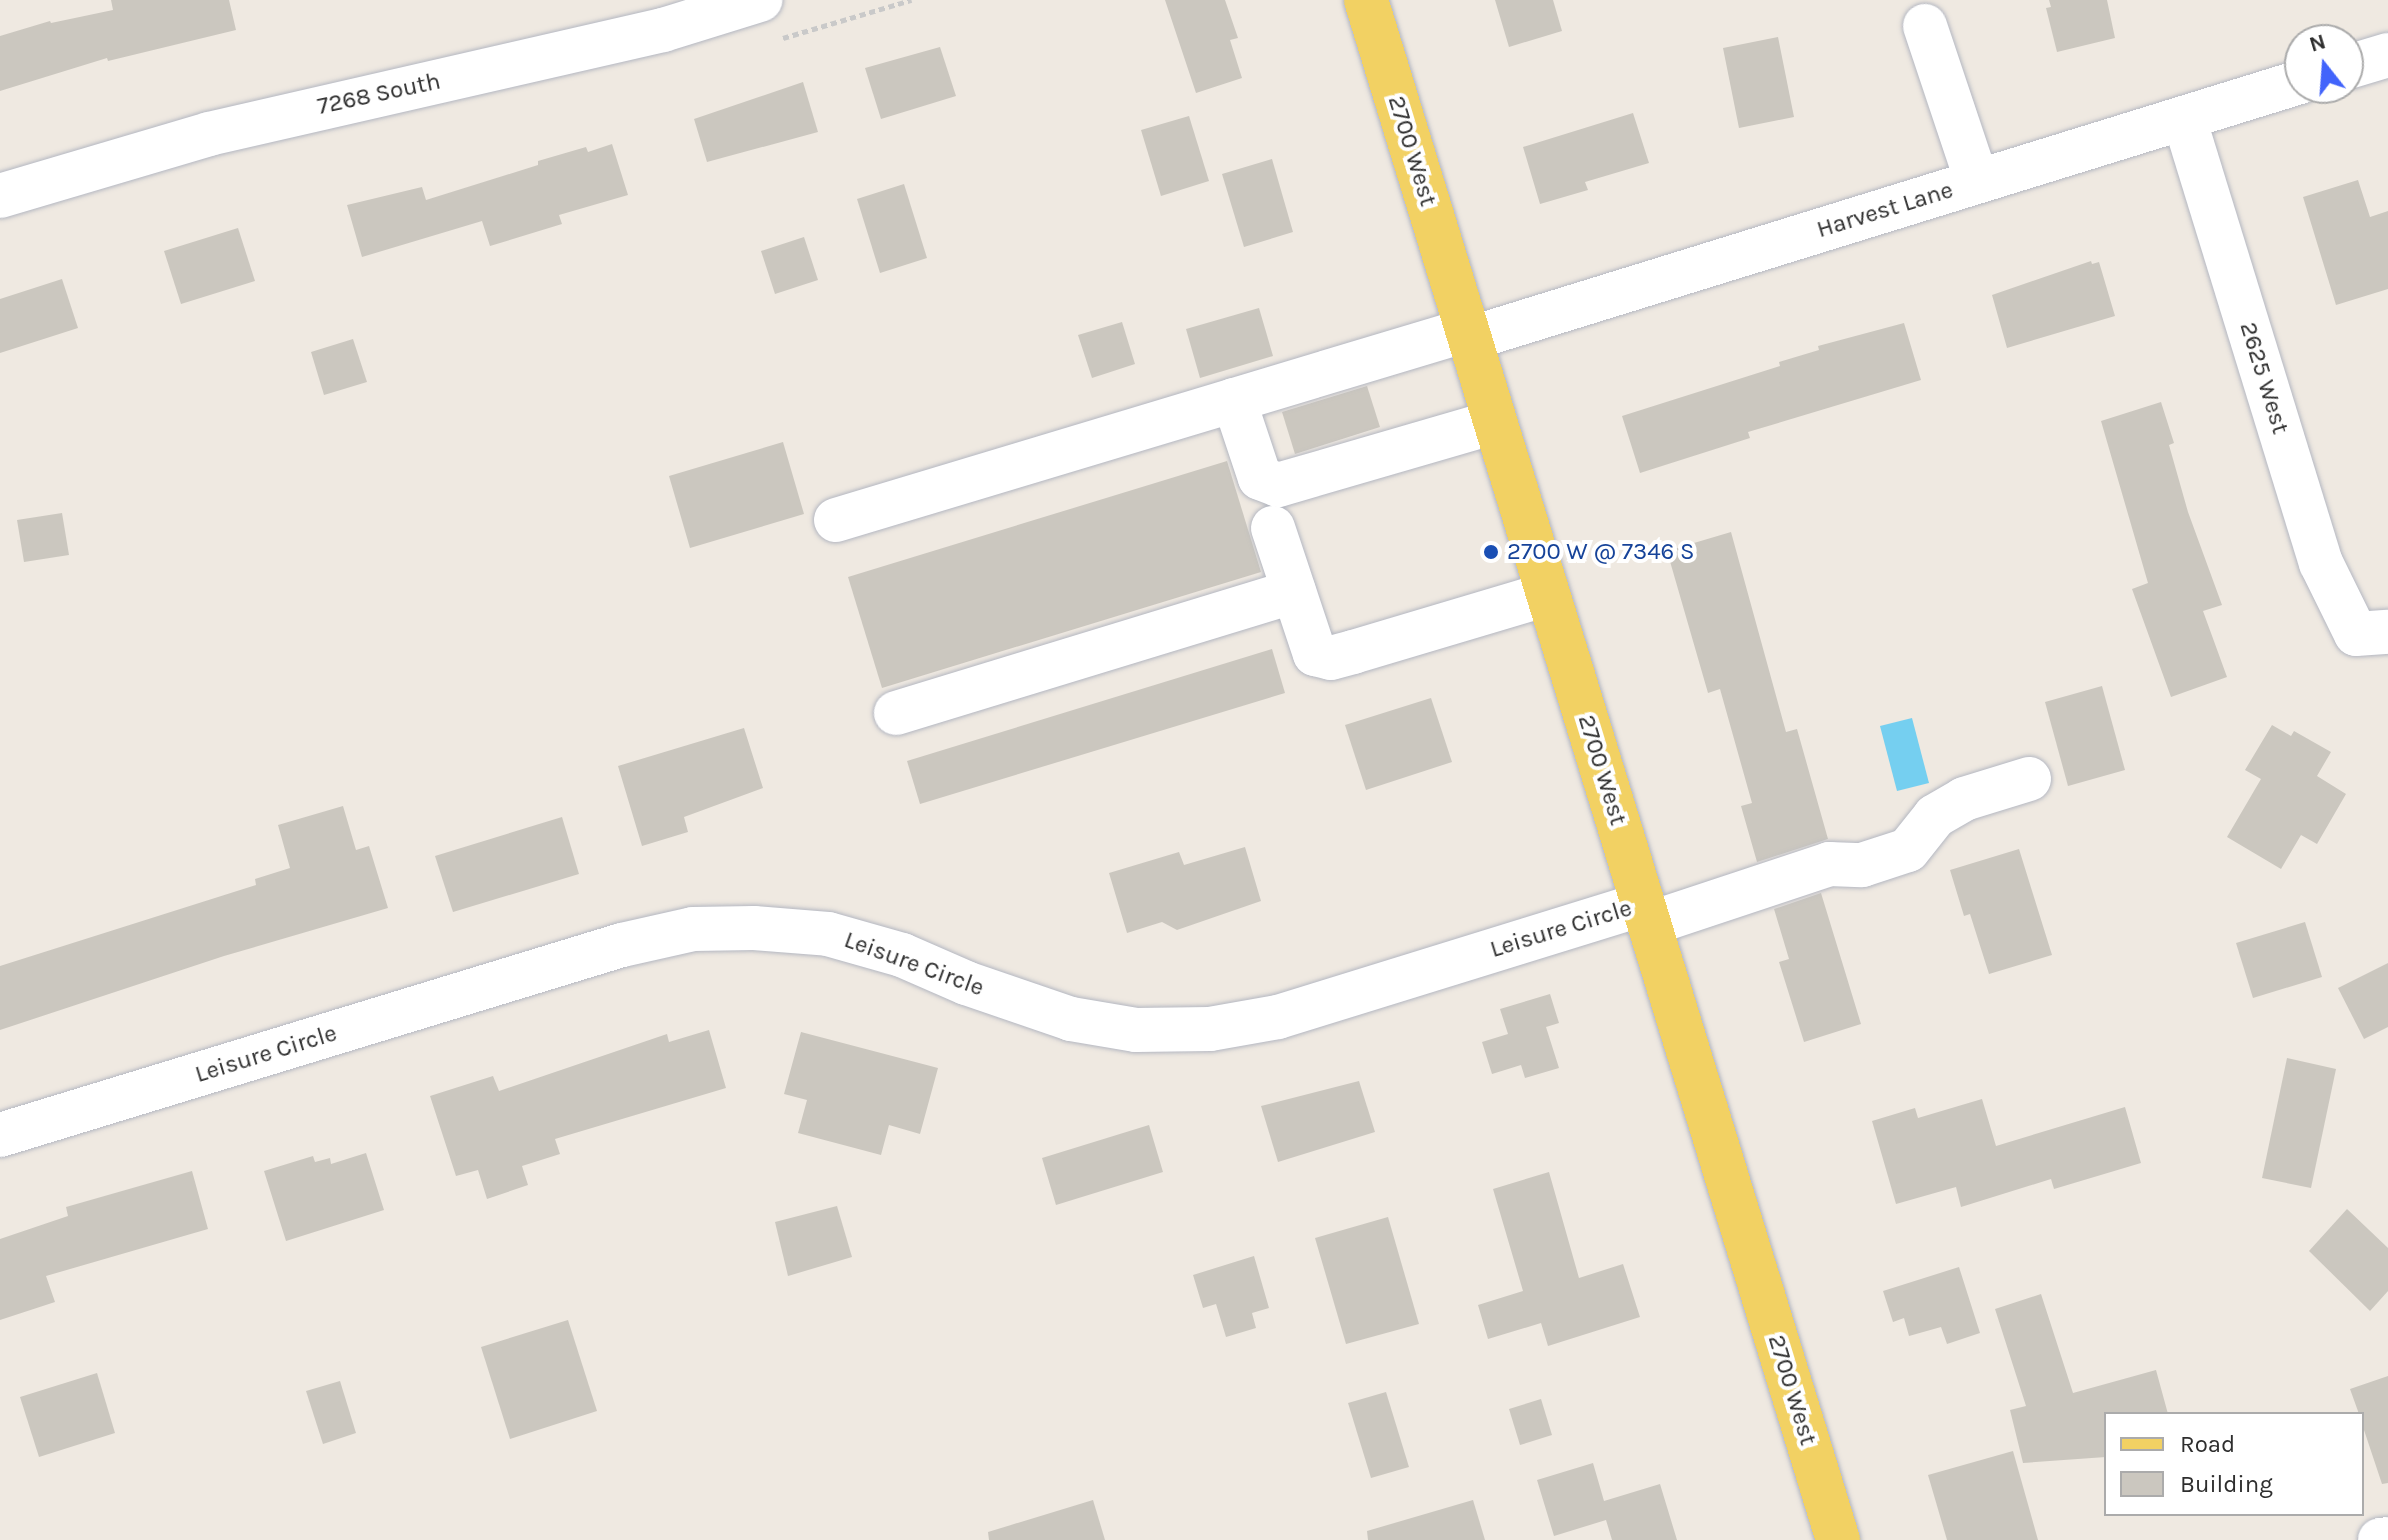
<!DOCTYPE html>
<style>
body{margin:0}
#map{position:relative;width:2388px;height:1540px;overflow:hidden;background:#efe9e1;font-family:Karla,sans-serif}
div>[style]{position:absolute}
.water>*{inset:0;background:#75cff0}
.building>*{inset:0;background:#cbc7bf}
.path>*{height:5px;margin-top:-2.5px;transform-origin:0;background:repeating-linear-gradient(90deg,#c9c9c9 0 6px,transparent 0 10px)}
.roads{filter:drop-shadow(0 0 2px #b4b7c1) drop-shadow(0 0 2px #b4b7c1)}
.minor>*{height:44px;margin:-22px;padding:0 22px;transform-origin:22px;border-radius:22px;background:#fff}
.major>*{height:44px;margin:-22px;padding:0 22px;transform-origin:22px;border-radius:22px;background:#f2d163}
.dots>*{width:22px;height:22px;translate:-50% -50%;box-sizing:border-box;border:4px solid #fff;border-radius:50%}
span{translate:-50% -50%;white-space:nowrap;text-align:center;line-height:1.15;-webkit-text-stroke:8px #fff;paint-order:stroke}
.street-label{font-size:24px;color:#2e2e2e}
.transit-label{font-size:24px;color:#164399}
.left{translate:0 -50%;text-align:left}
.legend{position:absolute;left:2104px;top:1412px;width:260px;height:104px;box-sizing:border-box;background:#fff;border:2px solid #ababab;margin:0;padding:10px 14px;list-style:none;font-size:24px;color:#2e2e2e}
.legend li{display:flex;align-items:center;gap:16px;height:40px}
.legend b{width:40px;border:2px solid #ababab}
.north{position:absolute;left:2284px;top:24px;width:80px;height:80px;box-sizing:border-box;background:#fff;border:2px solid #ababab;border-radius:50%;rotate:343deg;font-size:22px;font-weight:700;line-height:32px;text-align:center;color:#2e2e2e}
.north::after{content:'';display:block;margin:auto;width:28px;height:36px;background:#4264fb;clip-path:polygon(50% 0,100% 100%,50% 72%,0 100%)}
</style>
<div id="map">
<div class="water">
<i style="clip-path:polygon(1912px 718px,1929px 783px,1897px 791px,1880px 726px)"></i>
</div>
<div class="building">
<i style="clip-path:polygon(111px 0,229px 0,236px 30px,108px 61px,107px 58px,0 91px,0 36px,50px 21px,51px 23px,113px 10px)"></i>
<i style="clip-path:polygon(1165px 0,1225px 0,1238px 38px,1230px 40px,1242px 78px,1196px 93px)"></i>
<i style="clip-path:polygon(1495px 0,1553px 0,1562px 31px,1509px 47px)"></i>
<i style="clip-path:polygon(2049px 0,2107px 0,2115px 38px,2057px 52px,2046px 8px,2051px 7px)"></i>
<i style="clip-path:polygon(1778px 37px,1794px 117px,1739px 128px,1723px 48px)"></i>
<i style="clip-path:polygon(940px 47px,956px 96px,881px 119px,865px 68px)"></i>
<i style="clip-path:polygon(803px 82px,818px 132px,707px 162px,694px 119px)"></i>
<i style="clip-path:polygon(1633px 113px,1649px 163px,1585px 182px,1588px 190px,1540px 204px,1523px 147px)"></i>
<i style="clip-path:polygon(1189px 116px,1209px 181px,1161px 196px,1141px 130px)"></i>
<i style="clip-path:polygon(612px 144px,628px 195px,559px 215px,562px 224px,490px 246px,482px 221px,362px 257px,347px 205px,422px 187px,426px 200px,538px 165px,538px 161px,586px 147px,588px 152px)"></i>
<i style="clip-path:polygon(1272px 159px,1293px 232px,1244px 247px,1222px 174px)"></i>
<i style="clip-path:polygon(2358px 180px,2370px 217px,2388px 211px,2388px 289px,2336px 305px,2303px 197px)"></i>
<i style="clip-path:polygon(904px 184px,927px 258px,880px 273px,857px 199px)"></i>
<i style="clip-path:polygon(238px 228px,255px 281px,181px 304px,164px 251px)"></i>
<i style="clip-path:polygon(804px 237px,818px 280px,775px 294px,761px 251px)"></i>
<i style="clip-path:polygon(2091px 261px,2092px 264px,2099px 262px,2115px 316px,2007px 348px,1992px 295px)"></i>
<i style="clip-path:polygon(62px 279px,78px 328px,0 353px,0 299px)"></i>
<i style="clip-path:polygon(1259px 308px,1273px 356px,1200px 378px,1186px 329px)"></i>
<i style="clip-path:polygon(1122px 322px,1135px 364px,1092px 378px,1078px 335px)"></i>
<i style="clip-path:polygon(1904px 323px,1921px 380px,1748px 432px,1750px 438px,1640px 473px,1622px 416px,1780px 366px,1779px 362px,1819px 350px,1818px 346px)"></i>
<i style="clip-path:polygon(353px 339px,367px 382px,324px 395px,311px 352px)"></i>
<i style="clip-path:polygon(1367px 386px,1380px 427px,1295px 454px,1282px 412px)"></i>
<i style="clip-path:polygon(2161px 402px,2174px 443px,2169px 445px,2188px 512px,2222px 605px,2203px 611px,2227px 677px,2171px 697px,2132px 589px,2148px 583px,2101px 421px)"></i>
<i style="clip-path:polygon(783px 442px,804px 514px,690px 548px,669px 476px)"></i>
<i style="clip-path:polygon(1227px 461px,1261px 572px,882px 688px,848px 577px)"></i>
<i style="clip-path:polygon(62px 513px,69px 555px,24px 562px,17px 520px)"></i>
<i style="clip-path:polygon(1731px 532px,1786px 732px,1797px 729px,1828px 839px,1757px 862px,1741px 806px,1752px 803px,1720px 689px,1708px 693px,1667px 551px)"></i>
<i style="clip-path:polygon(1272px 649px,1285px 693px,920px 804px,907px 761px)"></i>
<i style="clip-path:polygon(2102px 686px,2125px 770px,2068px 786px,2045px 702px)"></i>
<i style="clip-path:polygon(1431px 698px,1452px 762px,1366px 790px,1345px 725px)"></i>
<i style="clip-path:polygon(2272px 725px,2291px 736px,2294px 731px,2331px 752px,2317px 776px,2346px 794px,2317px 844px,2301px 835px,2281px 869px,2227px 837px,2261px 779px,2245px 770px)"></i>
<i style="clip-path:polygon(744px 728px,763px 788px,684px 817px,688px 832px,642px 846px,618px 766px)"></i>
<i style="clip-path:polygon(343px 806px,356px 850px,369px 846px,388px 908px,224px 956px,0 1030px,0 966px,256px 885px,255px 879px,290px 868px,278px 825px)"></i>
<i style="clip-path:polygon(562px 817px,579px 874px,453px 912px,435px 856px)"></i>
<i style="clip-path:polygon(1245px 847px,1261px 901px,1177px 930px,1162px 922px,1127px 933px,1109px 873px,1179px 852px,1184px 865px)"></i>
<i style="clip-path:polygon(2019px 849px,2052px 955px,1989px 974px,1970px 914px,1964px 916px,1950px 870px)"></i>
<i style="clip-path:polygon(1821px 893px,1861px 1024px,1804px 1042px,1779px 962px,1789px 959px,1774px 909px)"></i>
<i style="clip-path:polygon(2305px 922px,2322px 977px,2253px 998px,2236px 943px)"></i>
<i style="clip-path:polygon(2388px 963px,2388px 1027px,2364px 1039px,2338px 988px)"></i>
<i style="clip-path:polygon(1550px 994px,1559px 1023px,1546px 1027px,1559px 1068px,1525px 1078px,1521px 1065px,1492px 1074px,1482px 1042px,1508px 1034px,1500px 1009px)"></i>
<i style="clip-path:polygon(709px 1030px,726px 1088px,555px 1139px,560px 1154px,522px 1166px,528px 1185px,487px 1199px,478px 1170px,456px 1176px,430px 1096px,493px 1076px,499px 1091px,667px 1034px,669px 1042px)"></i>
<i style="clip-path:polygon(801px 1032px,938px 1068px,920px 1134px,889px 1125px,881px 1155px,798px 1133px,807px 1100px,784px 1094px)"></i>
<i style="clip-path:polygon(2287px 1058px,2336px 1069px,2311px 1188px,2262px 1178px)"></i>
<i style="clip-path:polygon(1359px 1081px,1375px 1132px,1278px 1162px,1261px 1106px)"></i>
<i style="clip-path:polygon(1982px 1099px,1996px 1146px,2125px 1107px,2141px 1163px,2054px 1189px,2051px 1179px,1961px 1207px,1956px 1187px,1896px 1204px,1872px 1121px,1915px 1108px,1918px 1118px)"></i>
<i style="clip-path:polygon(1149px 1125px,1163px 1172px,1056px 1205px,1042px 1158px)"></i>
<i style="clip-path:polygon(366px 1153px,384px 1210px,286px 1241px,264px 1171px,313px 1156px,315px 1162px,330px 1158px,331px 1164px)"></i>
<i style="clip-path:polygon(192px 1171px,208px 1229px,46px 1276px,55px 1302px,0 1320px,0 1239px,68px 1216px,66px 1207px)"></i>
<i style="clip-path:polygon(1549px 1172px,1579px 1278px,1623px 1264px,1640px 1317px,1548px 1346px,1541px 1323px,1488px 1339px,1478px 1305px,1523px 1291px,1493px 1189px)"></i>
<i style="clip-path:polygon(837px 1206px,852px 1257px,788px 1276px,775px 1222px)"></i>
<i style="clip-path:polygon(2347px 1209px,2388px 1248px,2388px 1291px,2370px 1311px,2309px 1251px)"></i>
<i style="clip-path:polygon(1388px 1217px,1419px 1324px,1346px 1344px,1315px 1238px)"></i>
<i style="clip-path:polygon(1254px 1256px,1269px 1308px,1252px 1313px,1256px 1328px,1226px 1337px,1216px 1304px,1203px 1308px,1193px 1275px)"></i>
<i style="clip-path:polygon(1959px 1267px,1980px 1333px,1947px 1344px,1941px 1327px,1909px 1336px,1904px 1318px,1893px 1322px,1883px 1291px)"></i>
<i style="clip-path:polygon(2041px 1294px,2073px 1393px,2156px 1370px,2168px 1414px,2106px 1414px,2106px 1457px,2023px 1463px,2010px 1410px,2026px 1406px,1995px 1309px)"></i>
<i style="clip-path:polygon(568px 1320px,597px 1411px,510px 1439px,481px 1347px)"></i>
<i style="clip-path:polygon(97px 1373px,115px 1433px,39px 1457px,20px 1397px)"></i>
<i style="clip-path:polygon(2388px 1376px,2388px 1483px,2382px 1484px,2362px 1424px,2362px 1414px,2359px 1414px,2350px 1389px)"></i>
<i style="clip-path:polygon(340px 1381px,356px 1433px,323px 1444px,306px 1391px)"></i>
<i style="clip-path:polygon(1386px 1392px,1409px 1467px,1371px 1478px,1348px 1403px)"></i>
<i style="clip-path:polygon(1541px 1399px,1552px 1435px,1520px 1445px,1509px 1409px)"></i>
<i style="clip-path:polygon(2013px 1451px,2038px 1540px,1947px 1540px,1928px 1475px)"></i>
<i style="clip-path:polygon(1593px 1463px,1604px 1501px,1660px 1484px,1677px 1540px,1612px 1540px,1606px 1520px,1554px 1536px,1537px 1480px)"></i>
<i style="clip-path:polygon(1093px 1500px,1105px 1540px,989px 1540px,988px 1532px)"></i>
<i style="clip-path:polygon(1473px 1500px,1485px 1540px,1368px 1540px,1367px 1531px)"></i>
</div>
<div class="path">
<i style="left:783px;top:38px;width:134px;rotate:-16.5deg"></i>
</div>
<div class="roads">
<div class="minor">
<i style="left:1925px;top:26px;width:163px;rotate:71.5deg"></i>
<i style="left:2348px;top:67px;width:42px;rotate:-16.7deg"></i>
<i style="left:2184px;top:118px;width:466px;rotate:72.9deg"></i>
<i style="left:2321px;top:563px;width:79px;rotate:63.8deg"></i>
<i style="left:2356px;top:634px;width:32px;rotate:-4deg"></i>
<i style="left:0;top:196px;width:218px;rotate:-16.5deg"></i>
<i style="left:209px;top:134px;width:466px;rotate:-12.9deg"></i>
<i style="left:663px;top:30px;width:102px;rotate:-17.2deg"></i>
<i style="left:1469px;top:339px;width:870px;rotate:-17.19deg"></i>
<i style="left:1234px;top:400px;width:82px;rotate:71.6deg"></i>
<i style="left:1260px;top:478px;width:19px;rotate:21deg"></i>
<i style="left:1278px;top:485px;width:226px;rotate:-16.2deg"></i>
<i style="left:836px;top:520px;width:659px;rotate:-16.76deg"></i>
<i style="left:1273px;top:528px;width:133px;rotate:71.6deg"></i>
<i style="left:1315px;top:654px;width:16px;rotate:14deg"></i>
<i style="left:1331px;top:658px;width:23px;rotate:-15deg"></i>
<i style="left:1353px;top:652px;width:203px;rotate:-16.6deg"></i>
<i style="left:896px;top:713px;width:416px;rotate:-17deg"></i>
<i style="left:1649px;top:924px;width:190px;rotate:-18.4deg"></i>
<i style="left:1829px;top:864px;width:33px;rotate:2deg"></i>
<i style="left:1862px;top:865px;width:48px;rotate:-18.1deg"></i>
<i style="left:1908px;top:850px;width:43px;rotate:-51.5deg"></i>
<i style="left:1935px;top:816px;width:34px;rotate:-30deg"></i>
<i style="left:1964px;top:799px;width:68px;rotate:-17.1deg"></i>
<i style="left:0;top:1135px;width:650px;rotate:-16.99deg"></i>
<i style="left:622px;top:945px;width:73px;rotate:-12.7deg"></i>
<i style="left:693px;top:929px;width:61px;rotate:-0.9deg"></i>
<i style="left:754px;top:928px;width:74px;rotate:4.6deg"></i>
<i style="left:828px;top:934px;width:77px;rotate:15.8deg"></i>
<i style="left:902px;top:955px;width:70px;rotate:23.6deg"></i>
<i style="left:966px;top:983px;width:111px;rotate:18.9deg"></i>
<i style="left:1071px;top:1019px;width:66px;rotate:9.6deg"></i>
<i style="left:1136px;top:1030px;width:74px;rotate:-0.8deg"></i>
<i style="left:1210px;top:1029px;width:69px;rotate:-10deg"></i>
<i style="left:1278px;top:1017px;width:382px;rotate:-17.2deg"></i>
<i style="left:2380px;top:1540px;width:8px;rotate:-7deg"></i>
</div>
<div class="major">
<i style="left:1366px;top:0;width:1611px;rotate:72.96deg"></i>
</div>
</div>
<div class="dots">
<i style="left:1491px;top:552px;background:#1a4fb4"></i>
</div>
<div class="street-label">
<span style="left:379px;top:94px;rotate:-12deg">7268 South</span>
<span style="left:1412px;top:151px;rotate:73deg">2700 West</span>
<span style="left:1885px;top:210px;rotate:-17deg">Harvest Lane</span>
<span style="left:2264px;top:378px;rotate:73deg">2625 West</span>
<span style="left:1602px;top:770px;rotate:73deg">2700 West</span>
<span style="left:1561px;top:929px;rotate:-17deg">Leisure Circle</span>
<span style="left:914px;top:964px;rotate:20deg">Leisure Circle</span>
<span style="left:266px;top:1054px;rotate:-17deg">Leisure Circle</span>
<span style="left:1792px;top:1390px;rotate:73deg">2700 West</span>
</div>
<div class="transit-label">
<span class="left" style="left:1507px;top:552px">2700 W @ 7346 S</span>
</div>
<ul class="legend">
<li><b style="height:10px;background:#f2d163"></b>Road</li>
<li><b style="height:22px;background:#cbc7bf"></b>Building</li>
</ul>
<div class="north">N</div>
</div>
